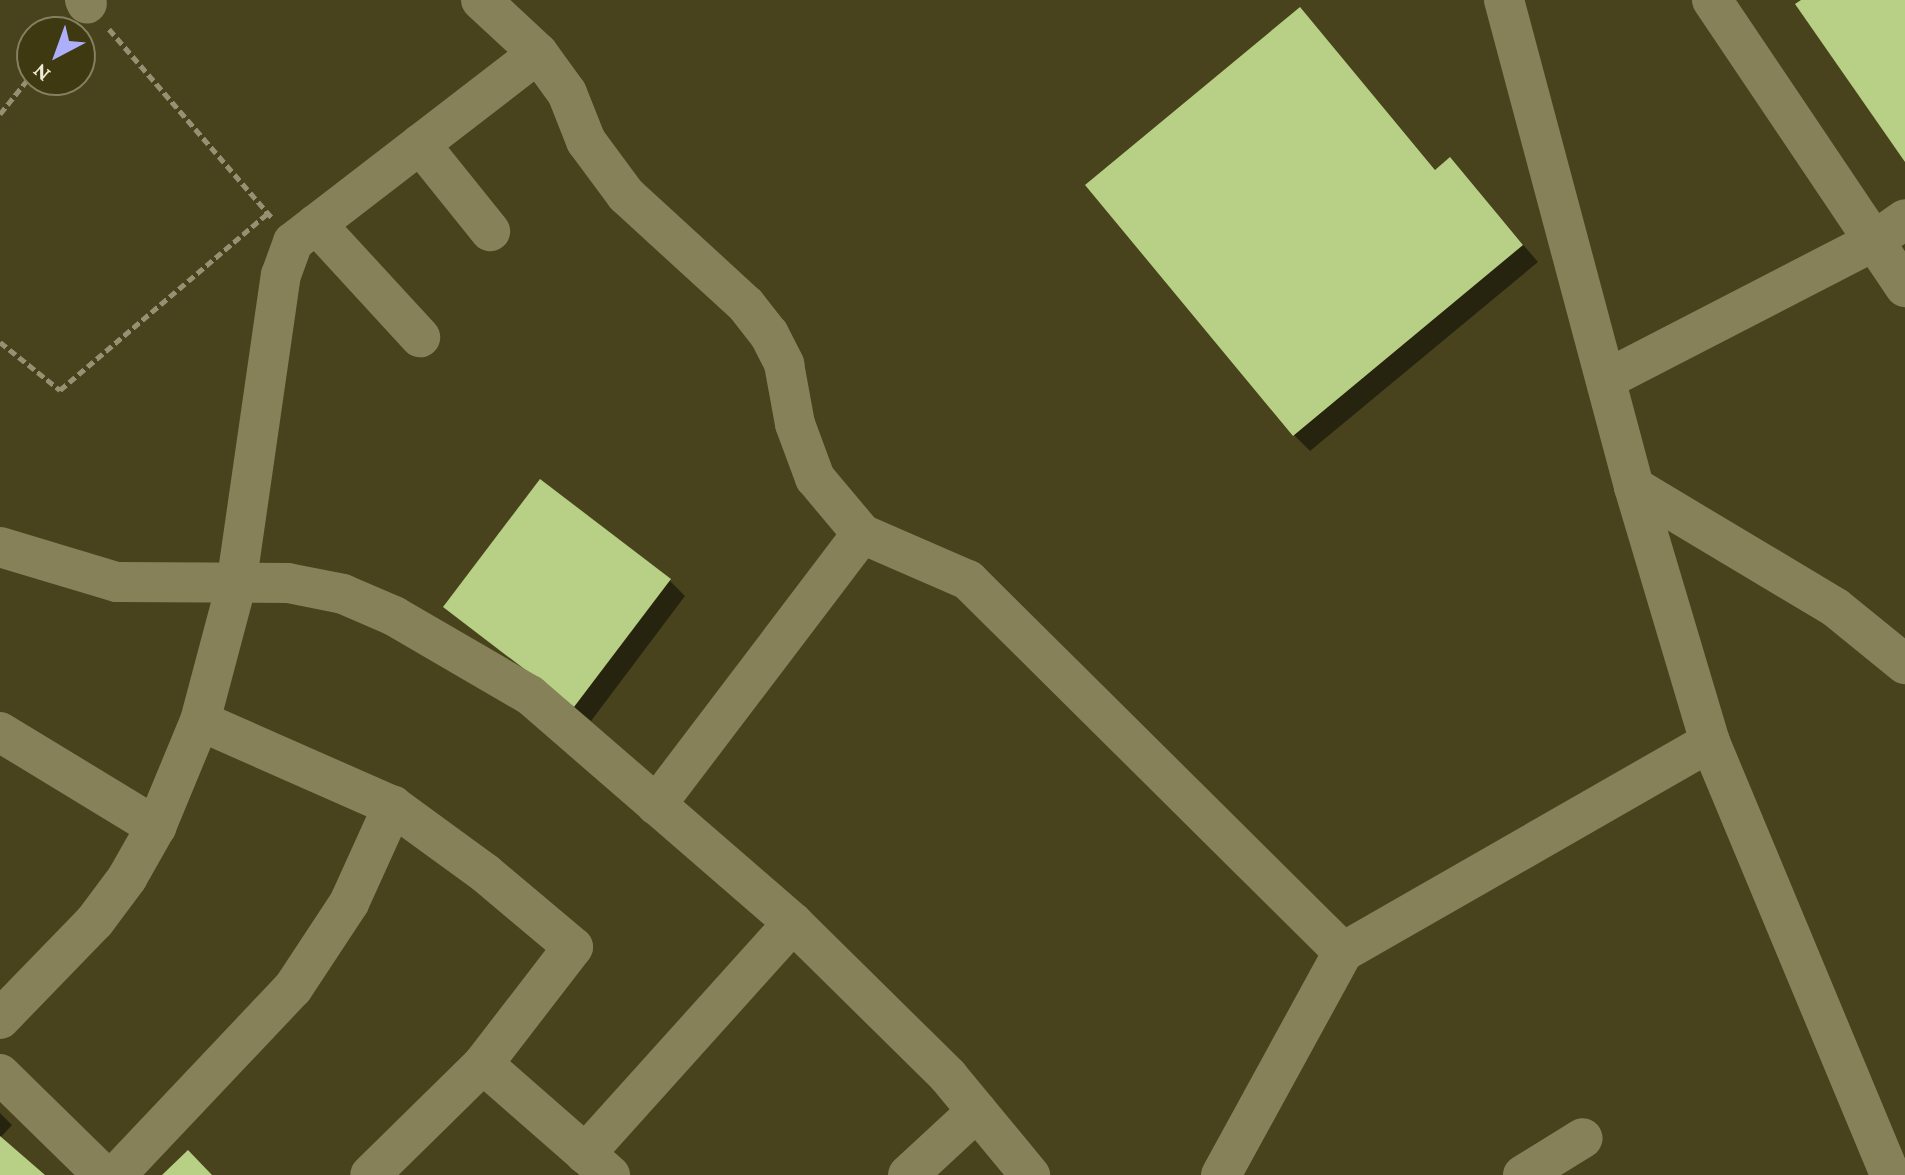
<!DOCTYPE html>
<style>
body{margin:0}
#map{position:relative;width:1905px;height:1175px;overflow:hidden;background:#48431c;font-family:"Crimson Pro",serif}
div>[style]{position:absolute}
.shadow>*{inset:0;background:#0007}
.building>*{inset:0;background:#b8cf86}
.path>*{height:5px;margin-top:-2.5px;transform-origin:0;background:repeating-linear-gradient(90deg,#959172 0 8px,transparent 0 12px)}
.minor>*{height:40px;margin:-20px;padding:0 20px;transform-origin:20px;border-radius:20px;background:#868159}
span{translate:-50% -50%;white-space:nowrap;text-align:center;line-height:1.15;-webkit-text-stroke:8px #3e3911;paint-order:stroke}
.north{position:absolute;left:16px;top:16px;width:80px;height:80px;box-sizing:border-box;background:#3e3911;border:2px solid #848160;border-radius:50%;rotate:221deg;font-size:22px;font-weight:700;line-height:32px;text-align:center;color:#eeecd6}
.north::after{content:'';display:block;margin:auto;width:28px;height:36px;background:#adaffb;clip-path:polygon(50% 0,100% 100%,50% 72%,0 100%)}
</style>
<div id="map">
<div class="shadow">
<i style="clip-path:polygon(1315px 26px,1436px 171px,1450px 160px,1538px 262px,1310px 451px,1294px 435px)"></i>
<i style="clip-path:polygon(669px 580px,685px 596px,591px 721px,446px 607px)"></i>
<i style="clip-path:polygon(0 1113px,12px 1125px,0 1138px)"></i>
</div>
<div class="building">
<i style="clip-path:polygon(1801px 0,1905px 0,1905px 162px,1795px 4px)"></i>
<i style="clip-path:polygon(1300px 7px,1435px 170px,1450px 157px,1523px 245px,1293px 436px,1085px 185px)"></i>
<i style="clip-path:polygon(540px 479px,671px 579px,574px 707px,443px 607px)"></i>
<i style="clip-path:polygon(0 1136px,45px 1175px,0 1175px)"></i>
<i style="clip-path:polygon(188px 1150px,212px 1175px,162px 1175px)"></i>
</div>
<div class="path">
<i style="left:109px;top:29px;width:250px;rotate:49.2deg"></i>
<i style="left:0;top:114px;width:51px;rotate:-51.3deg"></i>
<i style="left:0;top:342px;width:77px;rotate:38.7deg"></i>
<i style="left:60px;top:390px;width:273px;rotate:-40.4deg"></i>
</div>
<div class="minor">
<i style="left:85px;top:0;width:4px;rotate:63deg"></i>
<i style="left:481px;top:0;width:78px;rotate:42.9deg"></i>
<i style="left:538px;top:53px;width:49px;rotate:54.1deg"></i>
<i style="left:567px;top:93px;width:52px;rotate:68.4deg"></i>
<i style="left:586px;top:141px;width:67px;rotate:53.5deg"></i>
<i style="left:626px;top:195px;width:163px;rotate:42.5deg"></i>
<i style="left:746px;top:305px;width:37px;rotate:52deg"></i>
<i style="left:769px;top:334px;width:34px;rotate:63deg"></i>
<i style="left:784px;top:364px;width:61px;rotate:79.6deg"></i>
<i style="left:795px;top:424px;width:58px;rotate:69.7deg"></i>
<i style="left:815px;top:478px;width:73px;rotate:50deg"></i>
<i style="left:862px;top:534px;width:116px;rotate:23.5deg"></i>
<i style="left:968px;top:580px;width:528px;rotate:44.77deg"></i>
<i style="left:1504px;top:0;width:504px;rotate:75.05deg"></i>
<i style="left:1634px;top:487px;width:266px;rotate:73.4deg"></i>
<i style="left:1710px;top:742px;width:469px;rotate:67.4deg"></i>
<i style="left:1712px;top:0;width:346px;rotate:56.1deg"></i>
<i style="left:420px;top:144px;width:112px;rotate:51.2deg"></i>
<i style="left:316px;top:224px;width:154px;rotate:47.4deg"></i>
<i style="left:1607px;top:379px;width:301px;rotate:-27.3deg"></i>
<i style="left:1874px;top:241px;width:38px;rotate:-35deg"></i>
<i style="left:1634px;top:487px;width:235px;rotate:30.9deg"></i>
<i style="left:1836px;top:608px;width:89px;rotate:39.1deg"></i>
<i style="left:0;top:547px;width:122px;rotate:16.7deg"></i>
<i style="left:117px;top:582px;width:171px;rotate:0.3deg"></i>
<i style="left:288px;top:583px;width:56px;rotate:11.3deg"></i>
<i style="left:343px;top:594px;width:56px;rotate:23.3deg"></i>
<i style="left:394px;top:616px;width:157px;rotate:30.2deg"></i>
<i style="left:530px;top:695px;width:348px;rotate:40.9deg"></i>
<i style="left:793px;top:923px;width:218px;rotate:44.6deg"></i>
<i style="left:948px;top:1076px;width:129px;rotate:50.4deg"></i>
<i style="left:200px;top:721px;width:211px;rotate:23.8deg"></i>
<i style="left:393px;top:806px;width:114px;rotate:36.1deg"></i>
<i style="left:485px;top:873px;width:115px;rotate:40.1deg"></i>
<i style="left:573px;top:947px;width:148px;rotate:127.6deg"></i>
<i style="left:483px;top:1064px;width:158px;rotate:135.5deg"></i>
<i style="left:0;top:732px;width:183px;rotate:31.3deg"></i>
<i style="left:656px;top:805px;width:340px;rotate:-52.8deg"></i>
<i style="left:0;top:1019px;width:136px;rotate:-45.9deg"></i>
<i style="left:95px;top:921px;width:54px;rotate:-53.3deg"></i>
<i style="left:127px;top:878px;width:59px;rotate:-60.4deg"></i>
<i style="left:156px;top:827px;width:115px;rotate:-67.5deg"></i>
<i style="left:200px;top:721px;width:140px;rotate:-75.1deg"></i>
<i style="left:236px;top:586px;width:314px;rotate:-81.8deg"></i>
<i style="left:281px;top:275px;width:35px;rotate:-70deg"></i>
<i style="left:293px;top:242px;width:309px;rotate:-37.6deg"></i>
<i style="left:483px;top:1064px;width:169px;rotate:41.2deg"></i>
<i style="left:0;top:1074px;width:144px;rotate:44.4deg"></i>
<i style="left:585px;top:1154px;width:311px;rotate:-48deg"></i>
<i style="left:116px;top:1175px;width:257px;rotate:-46.6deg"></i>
<i style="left:293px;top:988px;width:102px;rotate:-56.6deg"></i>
<i style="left:349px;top:903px;width:107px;rotate:-65.6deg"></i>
<i style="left:908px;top:1175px;width:94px;rotate:-42.8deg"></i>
<i style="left:1221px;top:1175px;width:254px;rotate:-61.3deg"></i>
<i style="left:1343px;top:952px;width:423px;rotate:-29.8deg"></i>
<i style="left:1523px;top:1175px;width:70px;rotate:-31.7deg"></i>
</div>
<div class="north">N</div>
</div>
